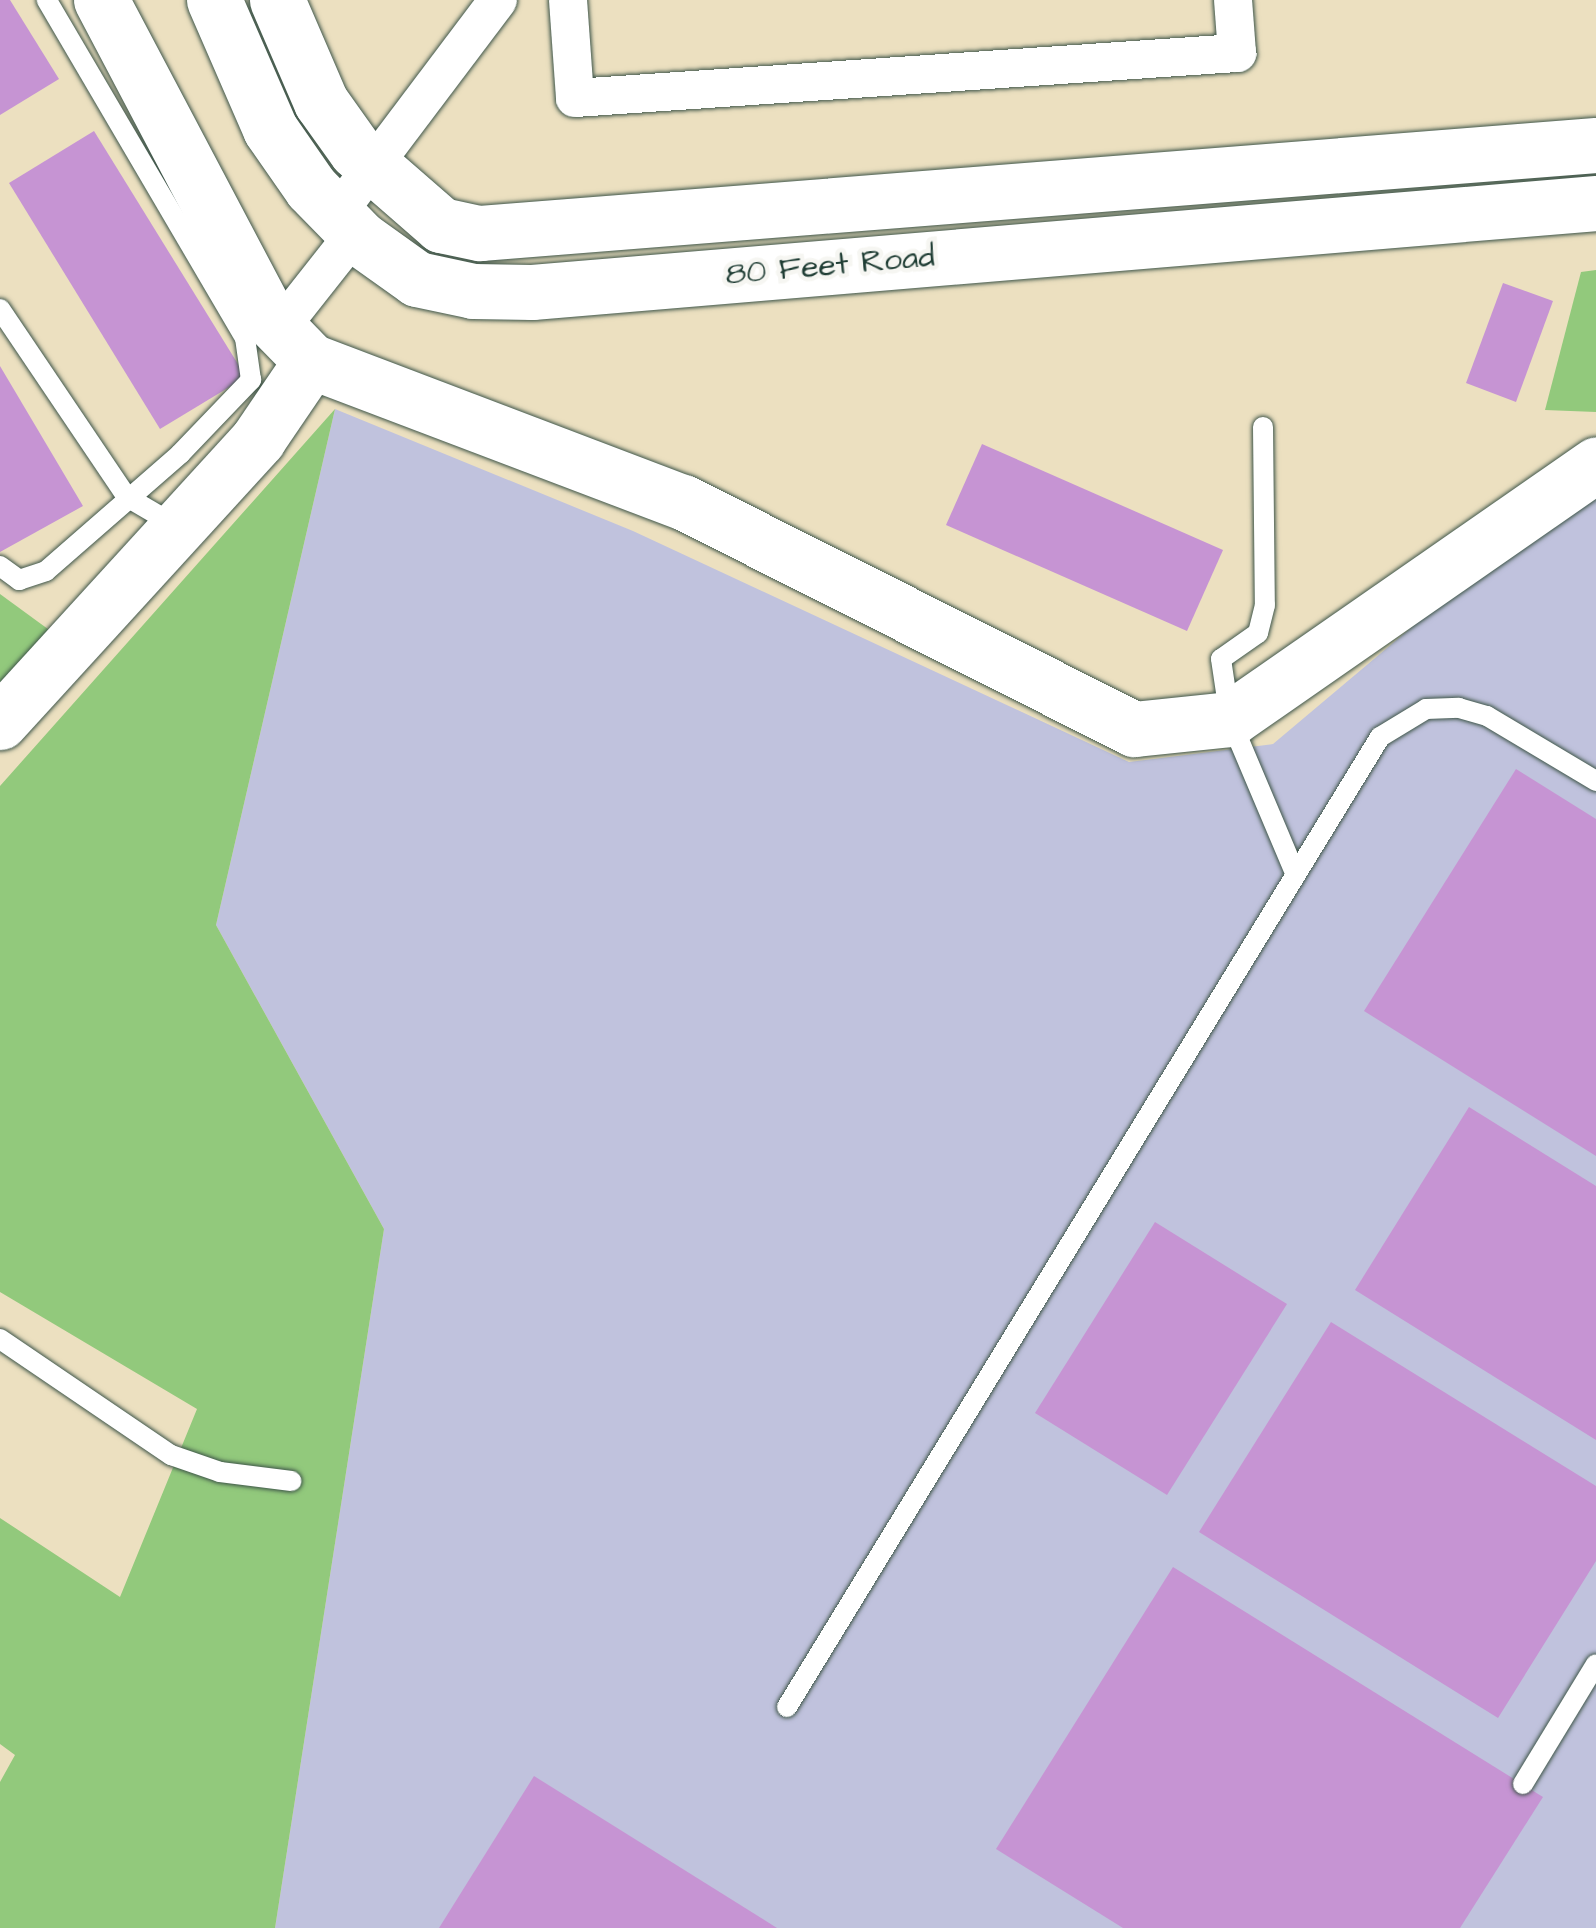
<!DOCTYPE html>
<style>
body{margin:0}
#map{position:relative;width:1596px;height:1928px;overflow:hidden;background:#ece0c0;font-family:"Architects Daughter",sans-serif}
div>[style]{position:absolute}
.industrial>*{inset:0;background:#c0c2dd}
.green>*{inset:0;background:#92c97c}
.building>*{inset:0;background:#c694d3}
.roads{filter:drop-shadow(0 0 2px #3e5549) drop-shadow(0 0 2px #3e5549)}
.lane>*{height:20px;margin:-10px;padding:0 10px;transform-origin:10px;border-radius:10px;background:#fff}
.street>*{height:38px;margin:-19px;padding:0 19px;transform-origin:19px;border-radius:19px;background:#fff}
.secondary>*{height:55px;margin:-27.5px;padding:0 27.5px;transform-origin:27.5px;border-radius:27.5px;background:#fff}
span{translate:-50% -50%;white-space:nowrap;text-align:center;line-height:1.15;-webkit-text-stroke:9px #f6f6f2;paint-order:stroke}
.street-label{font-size:32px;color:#1f3d34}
</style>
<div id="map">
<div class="industrial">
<i style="clip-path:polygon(335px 409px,633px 531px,1129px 762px,1273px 744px,1538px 521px,1596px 493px,1596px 1928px,275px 1928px,384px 1229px,216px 925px)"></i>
</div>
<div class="green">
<i style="clip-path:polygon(1596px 270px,1596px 412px,1545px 410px,1581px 272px)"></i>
<i style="clip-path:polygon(335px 409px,216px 925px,384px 1229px,275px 1928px,0 1928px,0 1782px,15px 1755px,0 1744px,0 1518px,120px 1597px,197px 1409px,0 1292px,0 786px)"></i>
<i style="clip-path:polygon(0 594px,52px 632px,0 690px)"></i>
</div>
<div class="building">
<i style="clip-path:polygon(0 0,10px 0,59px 79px,0 115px)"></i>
<i style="clip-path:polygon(94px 131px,246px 377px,160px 429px,9px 183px)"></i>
<i style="clip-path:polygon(1503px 283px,1553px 301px,1516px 402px,1466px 383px)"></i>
<i style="clip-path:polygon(0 366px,83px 506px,0 552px)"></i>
<i style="clip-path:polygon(982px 444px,1223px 550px,1187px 631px,946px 525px)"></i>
<i style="clip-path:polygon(1516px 769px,1596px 819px,1596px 1156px,1364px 1011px)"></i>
<i style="clip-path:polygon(1469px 1107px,1596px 1186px,1596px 1440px,1355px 1290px)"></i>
<i style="clip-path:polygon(1155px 1222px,1287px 1304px,1167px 1495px,1035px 1413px)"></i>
<i style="clip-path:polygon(1331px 1322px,1596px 1486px,1596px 1561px,1498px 1718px,1199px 1532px)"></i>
<i style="clip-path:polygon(1173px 1567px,1543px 1797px,1460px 1928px,1123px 1928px,996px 1849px)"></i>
<i style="clip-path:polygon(534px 1776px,777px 1928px,439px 1928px)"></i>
</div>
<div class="roads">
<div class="lane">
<i style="left:0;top:309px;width:227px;rotate:56deg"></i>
<i style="left:127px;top:497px;width:56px;rotate:30.3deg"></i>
<i style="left:1263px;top:427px;width:178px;rotate:89.4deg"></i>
<i style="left:1265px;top:605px;width:29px;rotate:104deg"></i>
<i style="left:1258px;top:633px;width:45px;rotate:144.9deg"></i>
<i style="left:1221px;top:659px;width:61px;rotate:81.5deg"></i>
<i style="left:1230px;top:719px;width:169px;rotate:67.1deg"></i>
<i style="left:0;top:566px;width:24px;rotate:36deg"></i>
<i style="left:19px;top:580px;width:28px;rotate:-18deg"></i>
<i style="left:46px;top:571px;width:178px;rotate:-41.1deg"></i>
<i style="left:180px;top:454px;width:103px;rotate:-46.2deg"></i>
<i style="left:251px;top:380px;width:42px;rotate:-98.1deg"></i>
<i style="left:245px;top:338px;width:392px;rotate:-120.4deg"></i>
<i style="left:0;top:1339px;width:207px;rotate:34.2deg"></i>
<i style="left:171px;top:1455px;width:52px;rotate:19.1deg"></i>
<i style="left:220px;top:1472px;width:72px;rotate:7.2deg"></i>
<i style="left:787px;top:1707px;width:1137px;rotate:-58.56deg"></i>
<i style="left:1380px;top:737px;width:54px;rotate:-31.3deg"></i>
<i style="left:1426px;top:709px;width:33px;rotate:-2deg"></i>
<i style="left:1459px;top:708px;width:29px;rotate:16deg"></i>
<i style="left:1487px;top:716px;width:127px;rotate:30.8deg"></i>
<i style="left:1523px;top:1784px;width:140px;rotate:-58.7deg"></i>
</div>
<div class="street">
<i style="left:568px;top:0;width:98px;rotate:85.9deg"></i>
<i style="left:575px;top:98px;width:664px;rotate:-3.89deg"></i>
<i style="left:1237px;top:53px;width:53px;rotate:-94.3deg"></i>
<i style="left:336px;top:215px;width:269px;rotate:-53deg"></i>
<i style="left:280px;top:328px;width:121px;rotate:-51.7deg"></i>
</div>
<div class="secondary">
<i style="left:101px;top:0;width:358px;rotate:62.2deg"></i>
<i style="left:268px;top:317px;width:62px;rotate:45.7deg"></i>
<i style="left:311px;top:361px;width:398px;rotate:20.8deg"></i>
<i style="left:683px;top:502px;width:505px;rotate:26.72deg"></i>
<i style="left:1134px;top:729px;width:97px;rotate:-5.9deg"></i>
<i style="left:1230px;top:719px;width:446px;rotate:-34.8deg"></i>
<i style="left:214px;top:0;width:141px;rotate:66.5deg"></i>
<i style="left:270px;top:129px;width:72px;rotate:55.2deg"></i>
<i style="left:311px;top:188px;width:71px;rotate:45.6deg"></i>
<i style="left:361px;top:239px;width:69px;rotate:35.5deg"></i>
<i style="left:417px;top:279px;width:57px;rotate:12.1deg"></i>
<i style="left:473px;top:291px;width:59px;rotate:1deg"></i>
<i style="left:532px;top:292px;width:1068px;rotate:-4.78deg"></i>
<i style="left:277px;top:0;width:111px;rotate:66.7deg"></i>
<i style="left:321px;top:102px;width:60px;rotate:54.5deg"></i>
<i style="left:356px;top:151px;width:113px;rotate:41deg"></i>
<i style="left:441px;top:225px;width:40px;rotate:12deg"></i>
<i style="left:480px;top:233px;width:1119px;rotate:-4.51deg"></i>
<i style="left:0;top:722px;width:383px;rotate:-47.6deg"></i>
<i style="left:258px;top:439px;width:94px;rotate:-55.8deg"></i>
</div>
</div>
<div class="street-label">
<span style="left:830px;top:266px;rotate:-5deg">80 Feet Road</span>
</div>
</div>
